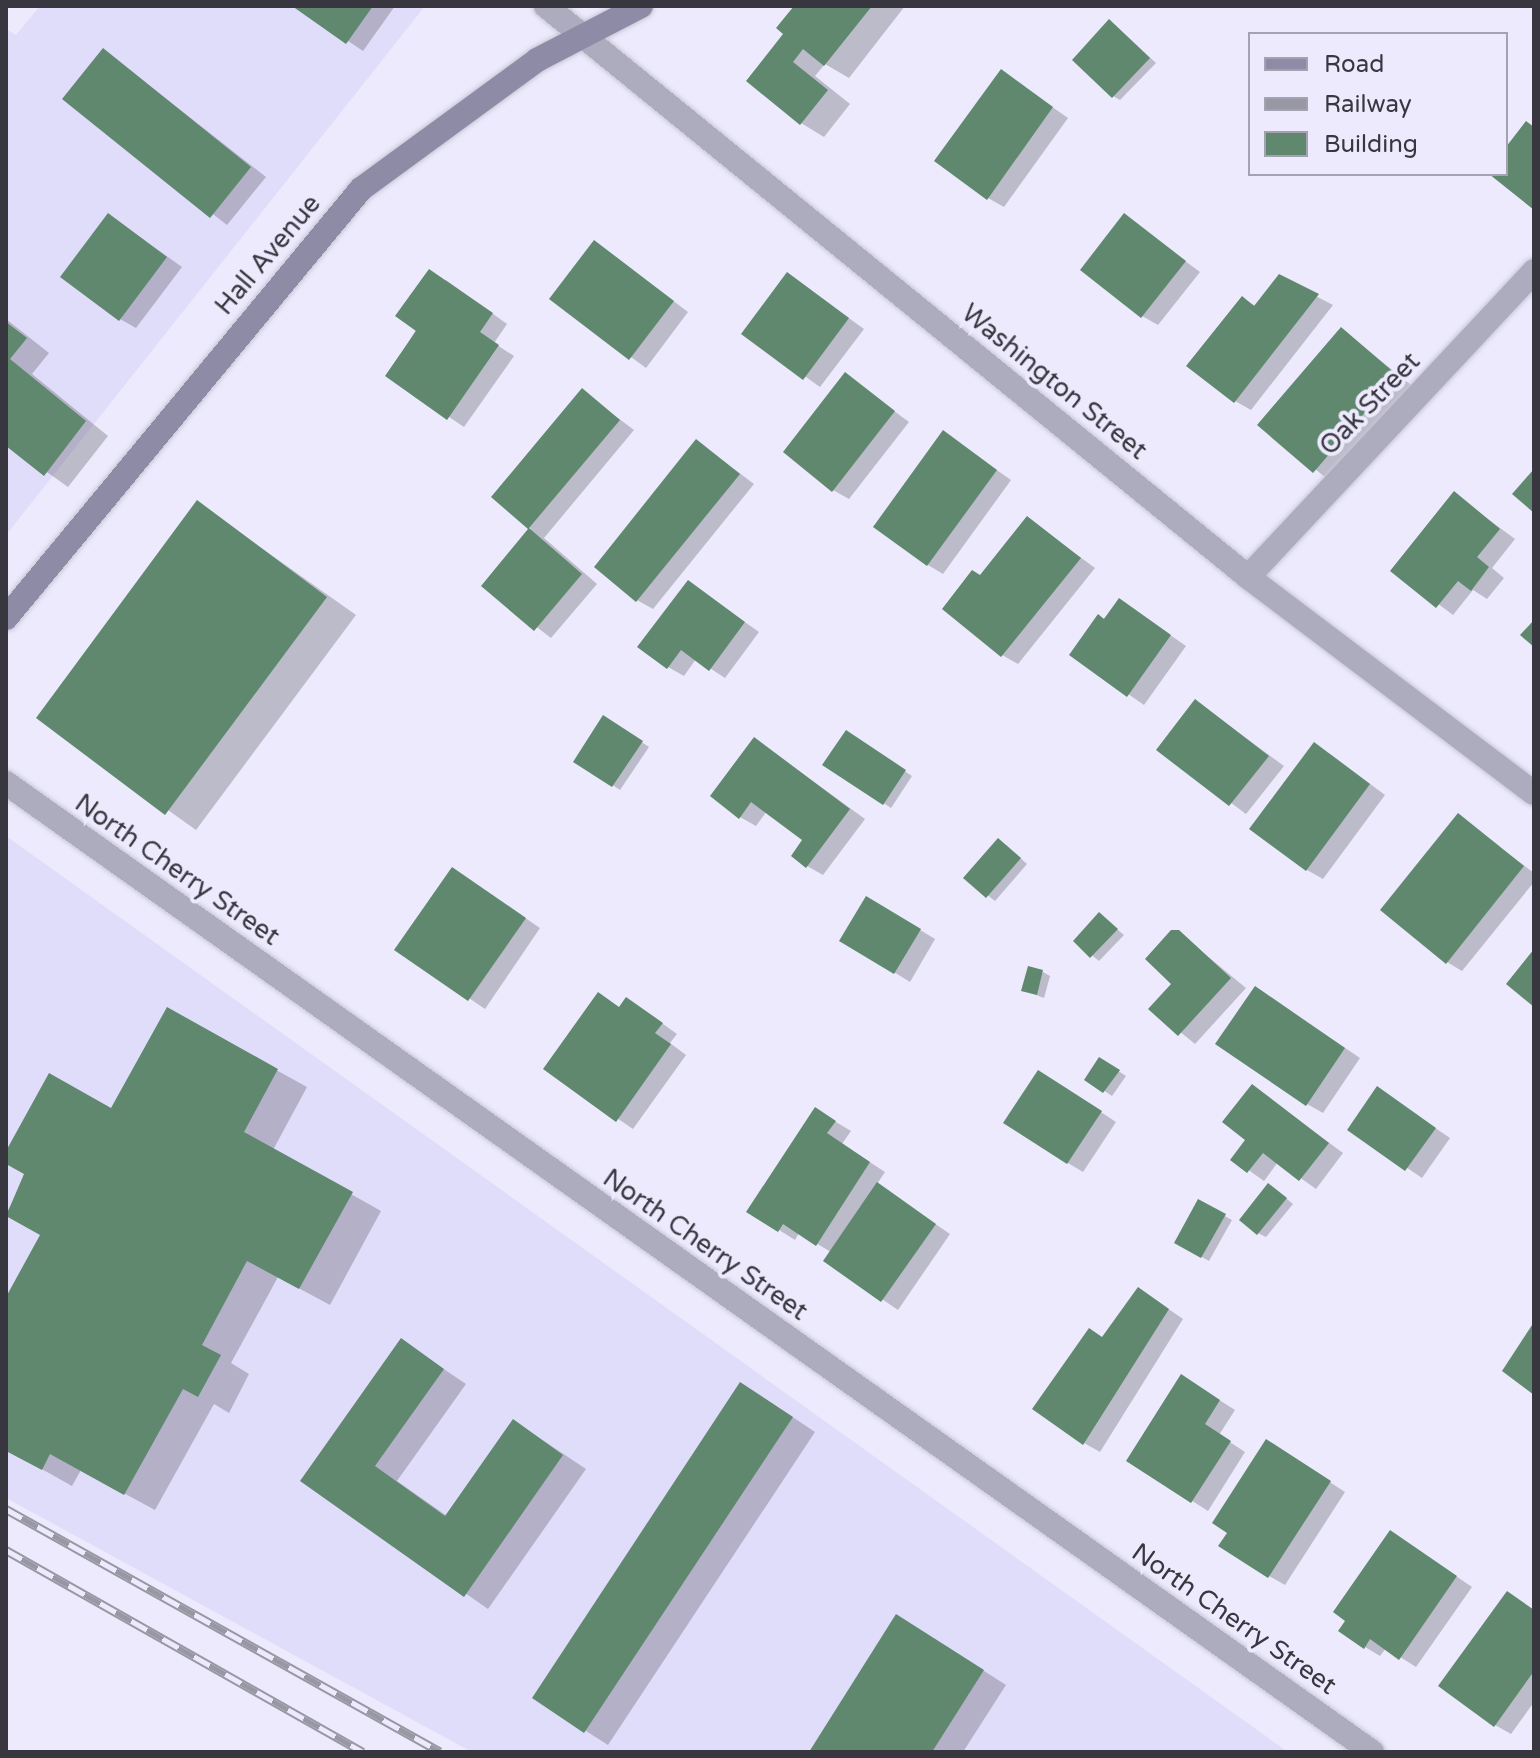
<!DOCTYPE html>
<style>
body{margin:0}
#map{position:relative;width:1540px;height:1758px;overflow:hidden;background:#eceafc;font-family:"Varela Round",sans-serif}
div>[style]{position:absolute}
.built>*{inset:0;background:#e0ddfa}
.shadow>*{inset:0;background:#0003}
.building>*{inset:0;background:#5f886f}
.roads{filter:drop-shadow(0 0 2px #c8c6d6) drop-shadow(0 0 2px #c8c6d6)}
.street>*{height:24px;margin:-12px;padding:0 12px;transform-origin:12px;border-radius:12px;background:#adabbe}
.secondary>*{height:24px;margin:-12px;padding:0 12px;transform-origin:12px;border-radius:12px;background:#8e8ba6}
.rail>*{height:9px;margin-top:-4.5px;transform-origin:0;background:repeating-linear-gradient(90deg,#eceafc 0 18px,#9897a4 0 36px);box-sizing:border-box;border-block:2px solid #9897a4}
span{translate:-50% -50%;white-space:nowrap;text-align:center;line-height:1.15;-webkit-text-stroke:8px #eceafc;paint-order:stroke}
.street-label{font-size:26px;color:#383740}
.frame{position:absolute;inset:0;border:8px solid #383740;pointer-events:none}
.legend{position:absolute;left:1248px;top:32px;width:260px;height:144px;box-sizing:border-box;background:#eceafc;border:2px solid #a4a2b1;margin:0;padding:10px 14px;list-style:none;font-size:24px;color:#383740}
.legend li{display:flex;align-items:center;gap:16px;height:40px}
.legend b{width:40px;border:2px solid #a4a2b1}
</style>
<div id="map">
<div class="built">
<i style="clip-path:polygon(40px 6px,425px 6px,6px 535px,6px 29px,16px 35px)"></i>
<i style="clip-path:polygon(6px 836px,1288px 1752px,472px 1752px,6px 1498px)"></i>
</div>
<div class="shadow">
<i style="clip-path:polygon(296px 6px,395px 6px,363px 51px)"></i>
<i style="clip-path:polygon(796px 6px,905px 6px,849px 78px,825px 64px,815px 76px,850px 104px,824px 137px,801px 123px,786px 33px)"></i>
<i style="clip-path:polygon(1116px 26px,1156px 63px,1120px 100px,1113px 96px)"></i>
<i style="clip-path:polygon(104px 50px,266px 177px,227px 225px,65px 99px)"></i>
<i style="clip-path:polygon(1002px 72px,1068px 118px,1004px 207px,988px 198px)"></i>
<i style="clip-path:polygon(109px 215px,182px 267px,136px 328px,120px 319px)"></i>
<i style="clip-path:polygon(1124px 216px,1200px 272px,1158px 325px,1142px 316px)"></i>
<i style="clip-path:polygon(595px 242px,688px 312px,646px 368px,552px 299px)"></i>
<i style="clip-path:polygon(788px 274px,864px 329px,820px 387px,744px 333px)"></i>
<i style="clip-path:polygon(1279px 277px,1333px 305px,1251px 410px,1235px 401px,1242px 298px,1256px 306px)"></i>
<i style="clip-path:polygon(446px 280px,507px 324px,494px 343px,514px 356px,464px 427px,388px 376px)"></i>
<i style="clip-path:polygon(6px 319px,49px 353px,32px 374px,108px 436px,68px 487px,6px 443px)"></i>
<i style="clip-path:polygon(1341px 329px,1411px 385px,1330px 481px,1260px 425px)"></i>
<i style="clip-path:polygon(845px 375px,909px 422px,849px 499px,833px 490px)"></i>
<i style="clip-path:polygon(582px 391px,634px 430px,544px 538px,597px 584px,551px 638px,483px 586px,531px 529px,493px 497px)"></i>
<i style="clip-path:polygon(944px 433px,1011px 480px,943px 574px,928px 565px)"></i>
<i style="clip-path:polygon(697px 441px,754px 484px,653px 609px,637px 600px)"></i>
<i style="clip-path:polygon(1454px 494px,1515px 539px,1492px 568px,1504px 578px,1487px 599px,1473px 590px,1453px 615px,1393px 570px)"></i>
<i style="clip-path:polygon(198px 503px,356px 615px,196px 830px,39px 718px)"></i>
<i style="clip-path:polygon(1027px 518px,1095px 568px,1018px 664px,1002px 655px,980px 577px)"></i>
<i style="clip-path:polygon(688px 582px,759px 632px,725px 678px,696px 659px,684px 676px,668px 667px)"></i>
<i style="clip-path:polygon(1120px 600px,1186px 646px,1144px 705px,1072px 655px)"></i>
<i style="clip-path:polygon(1196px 701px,1284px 766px,1246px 814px,1159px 749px)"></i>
<i style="clip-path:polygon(611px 722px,649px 747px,620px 790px,576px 761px)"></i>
<i style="clip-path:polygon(853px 737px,912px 776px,891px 808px,825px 764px)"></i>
<i style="clip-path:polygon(755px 739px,865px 819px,823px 875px,807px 866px,805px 839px,767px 811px,756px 826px,740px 817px)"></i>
<i style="clip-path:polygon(1330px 754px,1385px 795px,1323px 879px,1307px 870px)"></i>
<i style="clip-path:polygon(1458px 816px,1534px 873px,1534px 882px,1462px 971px,1447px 962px)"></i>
<i style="clip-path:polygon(1006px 845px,1027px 864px,995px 901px,966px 878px)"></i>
<i style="clip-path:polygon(468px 879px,540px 928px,485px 1009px,397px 949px)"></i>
<i style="clip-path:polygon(867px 898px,935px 939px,910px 982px,842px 940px)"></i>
<i style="clip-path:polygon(1100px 915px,1124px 935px,1099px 961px,1075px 941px)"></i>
<i style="clip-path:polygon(1178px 932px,1246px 988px,1195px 1044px,1151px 1008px,1174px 983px)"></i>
<i style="clip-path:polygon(1043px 972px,1050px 976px,1044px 998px,1023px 990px)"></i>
<i style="clip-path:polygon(1256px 988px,1360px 1058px,1323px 1113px,1307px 1104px)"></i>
<i style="clip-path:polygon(620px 1008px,642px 1009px,677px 1034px,670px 1043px,686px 1055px,633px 1129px,545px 1069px)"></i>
<i style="clip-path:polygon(168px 1010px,307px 1087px,273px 1150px,381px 1211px,330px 1305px,278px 1277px,231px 1363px,249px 1374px,229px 1413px,214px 1404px,155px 1510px,81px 1470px,72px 1486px,6px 1449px,6px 1301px,42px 1235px,6px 1214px,27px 1174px,6px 1162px,6px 1155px,112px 1111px)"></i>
<i style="clip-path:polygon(1100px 1059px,1126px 1076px,1112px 1096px,1087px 1079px)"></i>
<i style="clip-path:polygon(1055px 1082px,1116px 1122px,1083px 1172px,1068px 1163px)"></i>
<i style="clip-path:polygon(1252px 1086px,1343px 1153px,1316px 1189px,1278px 1162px,1264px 1181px,1233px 1159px,1248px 1140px)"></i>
<i style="clip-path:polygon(1378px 1089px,1450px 1138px,1422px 1178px,1350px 1129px)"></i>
<i style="clip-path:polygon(831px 1119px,851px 1131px,842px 1144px,885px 1172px,877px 1184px,950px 1234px,898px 1310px,825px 1260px,831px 1252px,799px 1233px,795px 1240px,749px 1211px)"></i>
<i style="clip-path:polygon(1276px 1190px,1293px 1204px,1266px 1237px,1258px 1233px)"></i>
<i style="clip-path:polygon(1199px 1202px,1232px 1220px,1209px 1261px,1177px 1243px)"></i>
<i style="clip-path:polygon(1154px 1299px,1183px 1319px,1100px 1452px,1084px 1443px,1104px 1339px)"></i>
<i style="clip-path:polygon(402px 1341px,466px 1384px,397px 1481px,447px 1516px,514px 1421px,586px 1469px,488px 1609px,303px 1480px)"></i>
<i style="clip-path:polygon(1197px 1386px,1235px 1410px,1219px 1435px,1245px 1452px,1208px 1511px,1128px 1460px)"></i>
<i style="clip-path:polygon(764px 1398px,815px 1432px,608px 1745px,534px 1698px)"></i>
<i style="clip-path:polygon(1282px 1451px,1345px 1492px,1285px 1585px,1269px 1576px,1230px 1532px)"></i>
<i style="clip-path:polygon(1391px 1532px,1472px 1587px,1416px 1667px,1386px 1648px,1380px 1656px,1365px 1647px)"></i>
<i style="clip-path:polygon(1508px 1593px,1534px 1610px,1534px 1702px,1511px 1734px,1495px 1725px)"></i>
<i style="clip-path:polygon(920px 1630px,1006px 1685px,963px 1752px,811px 1752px)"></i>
</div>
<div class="building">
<i style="clip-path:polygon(292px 6px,373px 6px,346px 44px)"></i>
<i style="clip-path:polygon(794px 6px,872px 6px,824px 66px,803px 49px,793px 62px,828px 90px,800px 125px,746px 81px,783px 34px,776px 28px)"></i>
<i style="clip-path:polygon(1109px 19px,1150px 58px,1112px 98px,1072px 60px)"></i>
<i style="clip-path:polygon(103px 48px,251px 167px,210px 218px,62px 99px)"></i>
<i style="clip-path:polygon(1001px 69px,1053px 107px,987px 200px,934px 161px)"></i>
<i style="clip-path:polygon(1526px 121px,1534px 127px,1534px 210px,1489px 174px,1506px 174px,1506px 147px)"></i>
<i style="clip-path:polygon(108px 213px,167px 257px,119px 321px,60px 277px)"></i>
<i style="clip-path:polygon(1124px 213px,1186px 261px,1141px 318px,1080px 270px)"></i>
<i style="clip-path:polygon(594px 240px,674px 301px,629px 360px,549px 299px)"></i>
<i style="clip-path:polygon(429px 269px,493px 313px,480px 332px,499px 345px,447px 420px,385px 376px,416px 331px,395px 316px)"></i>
<i style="clip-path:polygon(787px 272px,849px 318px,803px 380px,741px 334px)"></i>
<i style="clip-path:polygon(1279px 274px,1319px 294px,1234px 403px,1186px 366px,1242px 296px,1254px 306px)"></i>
<i style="clip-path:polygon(6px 322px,27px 338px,10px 359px,86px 421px,44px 476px,6px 446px)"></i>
<i style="clip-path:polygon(1341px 327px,1397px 375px,1313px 473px,1257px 425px)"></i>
<i style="clip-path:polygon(845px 372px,895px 411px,832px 492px,783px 452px)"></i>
<i style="clip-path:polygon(582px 388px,620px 420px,529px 528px,582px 574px,534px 631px,481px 586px,528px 529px,491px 497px)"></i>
<i style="clip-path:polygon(943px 430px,997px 470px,927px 566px,873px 527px)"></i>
<i style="clip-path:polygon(696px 439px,740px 474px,636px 602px,594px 567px)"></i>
<i style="clip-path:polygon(1534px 469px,1534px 513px,1512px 494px)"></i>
<i style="clip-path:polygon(1454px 491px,1500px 529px,1477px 557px,1489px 567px,1471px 591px,1458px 581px,1436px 608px,1390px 571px)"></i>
<i style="clip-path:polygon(197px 500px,327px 597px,165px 815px,36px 718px)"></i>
<i style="clip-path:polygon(1027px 516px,1081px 558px,1001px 657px,942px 609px,972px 570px,980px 575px)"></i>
<i style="clip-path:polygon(688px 580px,745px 622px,709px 671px,681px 650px,667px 669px,637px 647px)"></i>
<i style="clip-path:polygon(1119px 598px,1171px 635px,1127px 697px,1069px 655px,1098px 614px,1104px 619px)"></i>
<i style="clip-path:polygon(1534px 620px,1534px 647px,1520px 635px)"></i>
<i style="clip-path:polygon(1195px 699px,1269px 756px,1229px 806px,1156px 750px)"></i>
<i style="clip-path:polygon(603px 715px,643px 741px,612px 787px,573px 762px)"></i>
<i style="clip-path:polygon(846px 730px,906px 770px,883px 805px,822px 765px)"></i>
<i style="clip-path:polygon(754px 737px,850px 809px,806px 868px,791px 856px,802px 840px,751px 802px,739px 819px,710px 796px)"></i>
<i style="clip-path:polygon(1314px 742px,1370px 784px,1306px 871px,1249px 829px)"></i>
<i style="clip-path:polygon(1458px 813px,1524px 866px,1446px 964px,1380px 910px)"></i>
<i style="clip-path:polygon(998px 838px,1021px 858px,986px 898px,963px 878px)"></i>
<i style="clip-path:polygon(452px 867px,526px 918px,468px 1001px,394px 950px)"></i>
<i style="clip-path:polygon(866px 896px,921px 929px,894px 974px,839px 941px)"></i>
<i style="clip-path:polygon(1099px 912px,1118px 929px,1090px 958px,1073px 941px)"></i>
<i style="clip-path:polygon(1171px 930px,1179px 930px,1231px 978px,1178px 1036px,1148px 1009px,1171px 984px,1145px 959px)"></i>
<i style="clip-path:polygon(1534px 949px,1534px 1007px,1506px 984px)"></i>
<i style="clip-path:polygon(1028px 966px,1043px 970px,1037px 995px,1021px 991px)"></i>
<i style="clip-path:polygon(1255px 986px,1345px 1048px,1306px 1106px,1215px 1044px)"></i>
<i style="clip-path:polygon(598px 992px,619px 1007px,626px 997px,663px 1023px,655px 1033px,671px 1044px,616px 1122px,543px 1069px)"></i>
<i style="clip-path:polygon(167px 1007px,278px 1069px,244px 1132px,353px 1192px,299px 1289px,247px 1261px,202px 1345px,221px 1355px,198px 1397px,183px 1389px,124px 1495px,50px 1454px,42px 1470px,6px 1451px,6px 1297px,40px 1235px,6px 1216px,24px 1174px,6px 1164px,6px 1151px,49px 1073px,111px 1108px)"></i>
<i style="clip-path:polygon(1099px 1057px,1120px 1070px,1103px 1093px,1084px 1080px)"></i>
<i style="clip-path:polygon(1038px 1070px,1102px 1111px,1067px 1164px,1003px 1123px)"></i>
<i style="clip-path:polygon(1252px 1084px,1329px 1143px,1299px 1181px,1263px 1153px,1247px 1173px,1230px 1160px,1245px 1140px,1222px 1122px)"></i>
<i style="clip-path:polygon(1377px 1086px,1436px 1128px,1405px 1171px,1347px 1130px)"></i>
<i style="clip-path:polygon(815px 1107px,836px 1121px,827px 1133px,870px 1162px,816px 1246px,783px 1224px,778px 1232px,746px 1212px)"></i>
<i style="clip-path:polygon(877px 1182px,936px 1224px,881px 1302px,823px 1261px)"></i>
<i style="clip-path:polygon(1268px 1183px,1287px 1198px,1257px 1235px,1239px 1220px)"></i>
<i style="clip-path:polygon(1198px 1199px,1226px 1214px,1201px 1258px,1174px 1243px)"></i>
<i style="clip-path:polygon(1138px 1287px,1169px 1309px,1083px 1445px,1032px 1409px,1089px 1328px,1102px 1337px)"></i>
<i style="clip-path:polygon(1534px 1322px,1534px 1395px,1502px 1371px)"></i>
<i style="clip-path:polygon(401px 1338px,444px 1369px,375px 1466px,445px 1516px,513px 1419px,563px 1455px,464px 1597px,300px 1481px)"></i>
<i style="clip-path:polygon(1181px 1374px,1220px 1400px,1205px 1424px,1231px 1441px,1191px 1503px,1126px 1461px)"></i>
<i style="clip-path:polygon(740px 1382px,793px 1417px,584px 1733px,532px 1698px)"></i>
<i style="clip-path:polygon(1266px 1439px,1331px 1481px,1268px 1578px,1218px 1546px,1227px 1533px,1212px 1523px)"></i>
<i style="clip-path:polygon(1390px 1530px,1457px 1576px,1399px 1660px,1370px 1639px,1364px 1649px,1338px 1631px,1345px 1621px,1333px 1612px)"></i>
<i style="clip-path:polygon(1507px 1591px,1534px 1610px,1534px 1671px,1494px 1727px,1438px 1686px)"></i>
<i style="clip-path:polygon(896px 1614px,984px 1670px,932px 1752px,809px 1752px)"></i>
</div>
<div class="roads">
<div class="street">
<i style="left:546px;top:6px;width:905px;rotate:39.12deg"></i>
<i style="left:1248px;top:577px;width:358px;rotate:37.1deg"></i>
<i style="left:1248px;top:577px;width:419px;rotate:-46.9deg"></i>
<i style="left:6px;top:783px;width:1675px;rotate:35.35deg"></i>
</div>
<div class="secondary">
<i style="left:6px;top:618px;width:557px;rotate:-50.39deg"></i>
<i style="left:361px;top:189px;width:218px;rotate:-36.2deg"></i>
<i style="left:537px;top:60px;width:117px;rotate:-27.4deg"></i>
</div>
</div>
<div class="rail">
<i style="left:6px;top:1509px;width:497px;rotate:29.2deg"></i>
<i style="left:6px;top:1550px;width:410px;rotate:29.5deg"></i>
</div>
<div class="street-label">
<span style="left:268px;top:255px;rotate:-50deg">Hall Avenue</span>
<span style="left:1054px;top:382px;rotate:39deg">Washington Street</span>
<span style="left:1370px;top:404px;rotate:-46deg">Oak Street</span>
<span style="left:177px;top:870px;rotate:35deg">North Cherry Street</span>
<span style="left:705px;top:1245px;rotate:35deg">North Cherry Street</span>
<span style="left:1234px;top:1619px;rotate:35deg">North Cherry Street</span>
</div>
<div class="frame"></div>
<ul class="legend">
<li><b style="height:10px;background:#8e8ba6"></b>Road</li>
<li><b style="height:10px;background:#9897a4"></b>Railway</li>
<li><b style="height:22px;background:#5f886f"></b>Building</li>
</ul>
</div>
